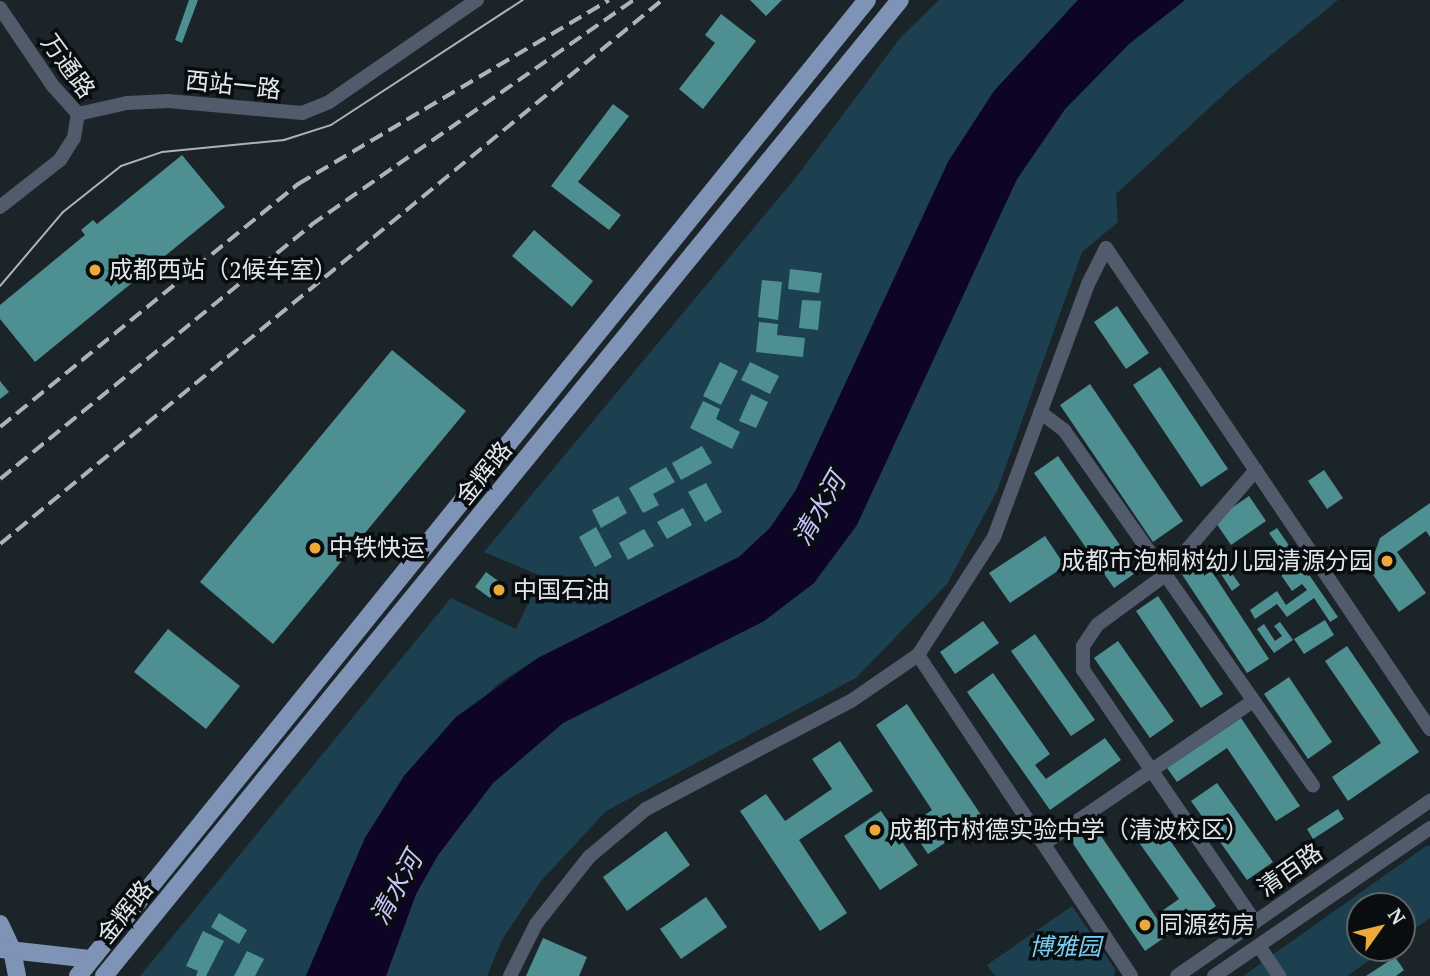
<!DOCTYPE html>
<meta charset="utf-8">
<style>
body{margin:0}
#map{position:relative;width:1430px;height:976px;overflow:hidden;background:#1b2529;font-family:"PT Serif","Noto Sans SC",serif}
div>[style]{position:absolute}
.green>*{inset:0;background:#1c4050}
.water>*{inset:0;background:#0e0426}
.building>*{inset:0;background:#4e8f92}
.minor>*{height:14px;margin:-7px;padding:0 7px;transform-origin:7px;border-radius:7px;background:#515b6c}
.major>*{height:18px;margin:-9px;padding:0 9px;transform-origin:9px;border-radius:9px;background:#7e93b5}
.tram>*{height:2px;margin:-1px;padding:0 1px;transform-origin:1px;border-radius:1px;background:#adb4b7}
.rail>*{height:3.5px;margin-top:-1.75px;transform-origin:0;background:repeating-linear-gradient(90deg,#adb4b7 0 14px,transparent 0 21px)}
.dots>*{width:19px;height:19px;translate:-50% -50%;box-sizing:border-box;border:4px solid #090d0f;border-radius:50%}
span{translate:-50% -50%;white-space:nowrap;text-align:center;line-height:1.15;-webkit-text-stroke:7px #090d0f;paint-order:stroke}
.street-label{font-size:24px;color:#e0e6e9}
.poi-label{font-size:24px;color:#e0e6e9}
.left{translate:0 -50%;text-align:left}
.right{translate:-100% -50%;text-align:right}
.park-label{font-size:24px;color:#7bcef3;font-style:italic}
.water-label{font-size:26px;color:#cac3fa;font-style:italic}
.north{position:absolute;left:1346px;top:892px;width:70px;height:70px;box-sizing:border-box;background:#090d0f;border:2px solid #5f6466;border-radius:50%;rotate:56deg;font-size:19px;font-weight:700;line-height:28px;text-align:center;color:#e0e6e9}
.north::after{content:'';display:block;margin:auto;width:24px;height:32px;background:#eba939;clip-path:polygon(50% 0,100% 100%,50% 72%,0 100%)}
</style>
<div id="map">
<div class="green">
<i style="clip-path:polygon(939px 0,1078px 0,994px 91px,948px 162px,796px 490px,770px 528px,739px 557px,538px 658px,499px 683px,404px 776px,365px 838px,306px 976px,140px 976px,451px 598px,516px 629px,541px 576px,484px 552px,798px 175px,900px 38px)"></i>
<i style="clip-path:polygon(1185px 0,1338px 0,1233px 86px,1116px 194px,1118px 222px,1082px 252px,997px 491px,947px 584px,856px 678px,606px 811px,541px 881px,502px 940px,487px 976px,386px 976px,416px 894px,438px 855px,493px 783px,563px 723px,764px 621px,814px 583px,1017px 179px,1065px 109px,1129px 44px)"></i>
<i style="clip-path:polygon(1426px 846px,1430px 846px,1430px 918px,1402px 937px,1402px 906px,1360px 906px,1360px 948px,1387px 948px,1347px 976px,1243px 976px)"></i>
<i style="clip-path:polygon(1072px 906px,1115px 969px,1114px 976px,995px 976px,987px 965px)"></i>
</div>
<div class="water">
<i style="clip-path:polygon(1078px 0,1185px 0,1129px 44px,1065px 109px,1017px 179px,857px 525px,814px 583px,764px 621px,563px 723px,493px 783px,438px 855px,416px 894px,386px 976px,306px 976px,365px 838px,404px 776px,456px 717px,538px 658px,739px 557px,770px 528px,796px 490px,948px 162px,994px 91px)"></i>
</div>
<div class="building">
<i style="clip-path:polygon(189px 0,198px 0,182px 43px,175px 40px)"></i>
<i style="clip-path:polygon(750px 0,782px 0,766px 16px)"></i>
<i style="clip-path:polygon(721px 14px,756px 41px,703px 109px,679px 89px,715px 43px,705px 35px)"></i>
<i style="clip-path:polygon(613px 104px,629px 116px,578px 182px,621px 215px,609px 230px,551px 186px)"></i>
<i style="clip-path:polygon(182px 155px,225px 207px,35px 362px,0 319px,0 305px,85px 235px,81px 230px,93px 220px,97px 224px)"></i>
<i style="clip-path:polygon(534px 230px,593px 281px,572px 307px,512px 256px)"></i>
<i style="clip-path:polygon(790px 269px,822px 273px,819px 293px,788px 289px)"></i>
<i style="clip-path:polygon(762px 280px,782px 282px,778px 320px,758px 317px)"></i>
<i style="clip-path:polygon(802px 300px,821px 301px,818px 330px,799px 328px)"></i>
<i style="clip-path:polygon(1117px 306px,1149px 353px,1126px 369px,1094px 322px)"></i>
<i style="clip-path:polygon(759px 322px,778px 324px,777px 335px,805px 338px,803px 357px,756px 352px)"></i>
<i style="clip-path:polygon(392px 350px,466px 411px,273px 644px,200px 582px)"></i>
<i style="clip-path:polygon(720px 362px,738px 371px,721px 405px,703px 396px)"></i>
<i style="clip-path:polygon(750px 362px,779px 376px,770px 394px,741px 380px)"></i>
<i style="clip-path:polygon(1160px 367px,1228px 469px,1201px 487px,1133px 385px)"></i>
<i style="clip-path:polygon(0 381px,9px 392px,0 399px)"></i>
<i style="clip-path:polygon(1090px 384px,1183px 521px,1153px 542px,1060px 405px)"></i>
<i style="clip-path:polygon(751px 394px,768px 402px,756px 428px,739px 421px)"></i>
<i style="clip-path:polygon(703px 401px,720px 409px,716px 419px,740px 432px,732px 449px,690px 428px)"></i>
<i style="clip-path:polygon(702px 446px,712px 463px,681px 480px,672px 463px)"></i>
<i style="clip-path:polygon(1058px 456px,1138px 571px,1114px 588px,1034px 473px)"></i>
<i style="clip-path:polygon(666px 467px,675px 482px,653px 494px,659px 505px,643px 513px,629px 488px)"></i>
<i style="clip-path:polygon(1324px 470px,1343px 498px,1327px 509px,1308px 481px)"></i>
<i style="clip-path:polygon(706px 483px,722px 512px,705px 522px,688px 492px)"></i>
<i style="clip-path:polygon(618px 496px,627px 513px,601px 528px,592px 510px)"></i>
<i style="clip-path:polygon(1249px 496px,1266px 521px,1231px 545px,1214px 520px)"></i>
<i style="clip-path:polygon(1430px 503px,1430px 537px,1426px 531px,1397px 552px,1426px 593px,1399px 612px,1369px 569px,1380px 538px)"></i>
<i style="clip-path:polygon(683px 508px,692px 525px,667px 539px,657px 522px)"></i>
<i style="clip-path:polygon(596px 527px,612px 557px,595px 567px,579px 537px)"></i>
<i style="clip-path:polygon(1277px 528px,1338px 617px,1330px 622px,1314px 598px,1287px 617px,1277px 604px,1255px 619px,1250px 610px,1277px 591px,1286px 605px,1307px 590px,1302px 584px,1292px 591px,1272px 562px,1284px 554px,1269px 533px)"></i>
<i style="clip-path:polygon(644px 529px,654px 546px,628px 560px,619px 543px)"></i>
<i style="clip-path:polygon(1045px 536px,1065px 566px,1010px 603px,989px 573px)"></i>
<i style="clip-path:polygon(1203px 558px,1269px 659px,1247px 673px,1181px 573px)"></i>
<i style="clip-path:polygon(1225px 563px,1240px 585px,1232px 591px,1217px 568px)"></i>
<i style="clip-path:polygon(486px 572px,501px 583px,490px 598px,475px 587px)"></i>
<i style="clip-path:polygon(1158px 596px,1223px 694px,1201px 708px,1136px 611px)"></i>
<i style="clip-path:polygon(1325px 620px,1334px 635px,1304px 654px,1294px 639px)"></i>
<i style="clip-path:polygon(983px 621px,999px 643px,955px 674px,940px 652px)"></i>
<i style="clip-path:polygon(1280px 622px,1293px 640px,1274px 653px,1257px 629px,1264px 624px,1275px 641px,1282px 636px,1274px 626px)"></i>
<i style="clip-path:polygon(168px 629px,240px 686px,206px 729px,134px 672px)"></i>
<i style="clip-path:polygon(1035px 634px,1095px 720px,1071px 736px,1011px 651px)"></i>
<i style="clip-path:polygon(1118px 641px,1174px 721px,1150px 738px,1094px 658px)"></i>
<i style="clip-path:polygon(1347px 646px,1419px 752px,1348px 801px,1332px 777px,1381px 743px,1325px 661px)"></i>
<i style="clip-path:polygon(993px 673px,1050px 754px,1035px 765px,1046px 779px,1105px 738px,1121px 760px,1050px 810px,967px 692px)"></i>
<i style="clip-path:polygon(1289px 677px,1332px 742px,1308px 759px,1264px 694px)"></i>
<i style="clip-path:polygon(907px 704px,983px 818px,928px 854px,909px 826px,932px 810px,876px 725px)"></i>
<i style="clip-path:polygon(1241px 718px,1300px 806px,1276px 821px,1227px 748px,1177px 782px,1167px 768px)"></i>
<i style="clip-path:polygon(840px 741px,873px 791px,799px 840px,847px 913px,820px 931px,740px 811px,766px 794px,785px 821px,832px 789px,812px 759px)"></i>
<i style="clip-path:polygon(1217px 783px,1273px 862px,1247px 880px,1191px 801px)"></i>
<i style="clip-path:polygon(1338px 809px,1344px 819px,1313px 839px,1307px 829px)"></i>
<i style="clip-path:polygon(881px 811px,918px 865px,880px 890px,844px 836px)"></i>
<i style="clip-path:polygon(1155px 819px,1216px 906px,1178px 933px,1162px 911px,1179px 899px,1133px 834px)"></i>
<i style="clip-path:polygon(1093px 824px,1168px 935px,1145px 951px,1070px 839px)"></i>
<i style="clip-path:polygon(666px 831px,690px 865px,627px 911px,603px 877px)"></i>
<i style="clip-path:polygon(706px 897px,727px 927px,681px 959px,660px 929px)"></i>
<i style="clip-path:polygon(219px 913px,247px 930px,239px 944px,211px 927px)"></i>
<i style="clip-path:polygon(203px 931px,224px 941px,206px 976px,196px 976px,198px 971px,186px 966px)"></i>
<i style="clip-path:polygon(543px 938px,587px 957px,579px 976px,526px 976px)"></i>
<i style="clip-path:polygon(247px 951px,264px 959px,255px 976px,234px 976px)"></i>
<i style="clip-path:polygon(1395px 957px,1404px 970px,1396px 976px,1366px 976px)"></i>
</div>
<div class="minor">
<i style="left:0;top:8px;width:94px;rotate:55.8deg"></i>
<i style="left:53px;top:86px;width:38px;rotate:48deg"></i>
<i style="left:78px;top:114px;width:50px;rotate:-12.7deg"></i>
<i style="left:127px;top:103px;width:41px;rotate:-2.8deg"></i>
<i style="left:168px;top:101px;width:135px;rotate:5.1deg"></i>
<i style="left:302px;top:113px;width:29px;rotate:-22deg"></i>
<i style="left:329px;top:102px;width:180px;rotate:-34.6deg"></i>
<i style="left:0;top:207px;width:76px;rotate:-38.1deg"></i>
<i style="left:60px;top:160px;width:26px;rotate:-58deg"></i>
<i style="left:74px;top:138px;width:24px;rotate:-81deg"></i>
<i style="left:1106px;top:248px;width:580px;rotate:56.04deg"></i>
<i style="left:1040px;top:412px;width:30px;rotate:37deg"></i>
<i style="left:1064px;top:430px;width:434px;rotate:55deg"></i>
<i style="left:918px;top:655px;width:385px;rotate:56.4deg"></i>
<i style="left:1045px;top:843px;width:252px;rotate:-34.3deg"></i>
<i style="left:1255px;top:922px;width:305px;rotate:-124.3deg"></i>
<i style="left:1083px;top:670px;width:24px;rotate:-90deg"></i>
<i style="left:1083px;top:646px;width:25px;rotate:-56deg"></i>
<i style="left:1097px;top:625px;width:84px;rotate:-36.3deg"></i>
<i style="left:1165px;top:575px;width:139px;rotate:-49.1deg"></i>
<i style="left:1259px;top:946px;width:36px;rotate:56deg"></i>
<i style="left:510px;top:976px;width:58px;rotate:-63.4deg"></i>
<i style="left:536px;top:924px;width:85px;rotate:-51.7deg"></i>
<i style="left:589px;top:857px;width:75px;rotate:-40.1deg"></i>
<i style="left:646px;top:809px;width:232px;rotate:-27.8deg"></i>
<i style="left:851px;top:701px;width:81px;rotate:-34.5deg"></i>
<i style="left:918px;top:655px;width:140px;rotate:-57.2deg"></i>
<i style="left:994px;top:537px;width:270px;rotate:-69.6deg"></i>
<i style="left:1088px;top:284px;width:40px;rotate:-63.4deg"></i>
<i style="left:1177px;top:976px;width:308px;rotate:-34.7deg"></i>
<i style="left:1214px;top:976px;width:262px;rotate:-34.4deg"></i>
</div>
<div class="major">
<i style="left:0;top:924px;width:29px;rotate:65deg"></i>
<i style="left:12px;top:950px;width:26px;rotate:79deg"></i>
<i style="left:0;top:949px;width:92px;rotate:6.3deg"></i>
<i style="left:78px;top:976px;width:1255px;rotate:-51.05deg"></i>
<i style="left:104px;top:976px;width:1259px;rotate:-50.8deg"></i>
</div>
<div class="tram">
<i style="left:0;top:286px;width:97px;rotate:-49.6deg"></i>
<i style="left:63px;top:212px;width:74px;rotate:-38.4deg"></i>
<i style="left:121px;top:166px;width:43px;rotate:-18.9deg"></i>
<i style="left:162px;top:152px;width:123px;rotate:-5.6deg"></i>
<i style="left:284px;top:140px;width:49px;rotate:-17.7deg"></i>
<i style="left:331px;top:125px;width:229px;rotate:-33.1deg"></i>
</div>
<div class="rail">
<i style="left:0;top:427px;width:385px;rotate:-39.2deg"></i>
<i style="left:298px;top:184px;width:361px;rotate:-30.6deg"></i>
<i style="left:0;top:479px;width:402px;rotate:-39.2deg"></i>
<i style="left:311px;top:225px;width:393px;rotate:-34.9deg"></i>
<i style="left:0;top:544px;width:857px;rotate:-39.41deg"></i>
</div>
<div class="dots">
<i style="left:95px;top:270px;background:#eba939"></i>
<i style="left:315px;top:548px;background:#eba939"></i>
<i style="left:1387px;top:561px;background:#eba939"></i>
<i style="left:499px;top:590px;background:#eba939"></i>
<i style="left:875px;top:830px;background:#eba939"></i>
<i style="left:1145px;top:925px;background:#eba939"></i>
</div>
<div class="street-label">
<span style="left:68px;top:66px;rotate:54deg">万通路</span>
<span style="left:233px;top:85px;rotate:6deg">西站一路</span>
<span style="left:484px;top:473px;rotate:-51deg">金辉路</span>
<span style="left:1290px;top:870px;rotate:-35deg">清百路</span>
<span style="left:125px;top:912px;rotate:-51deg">金辉路</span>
</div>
<div class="poi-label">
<span class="left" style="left:109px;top:270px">成都西站（2候车室）</span>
<span class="left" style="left:329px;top:548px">中铁快运</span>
<span class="right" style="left:1373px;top:561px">成都市泡桐树幼儿园清源分园</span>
<span class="left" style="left:513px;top:590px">中国石油</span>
<span class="left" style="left:889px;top:830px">成都市树德实验中学（清波校区）</span>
<span class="left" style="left:1159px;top:925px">同源药房</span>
</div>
<div class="park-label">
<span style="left:1065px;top:947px">博雅园</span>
</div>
<div class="water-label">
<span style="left:819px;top:509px;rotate:-60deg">清水河</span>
<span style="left:396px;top:888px;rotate:-61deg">清水河</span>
</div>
<div class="north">N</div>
</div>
